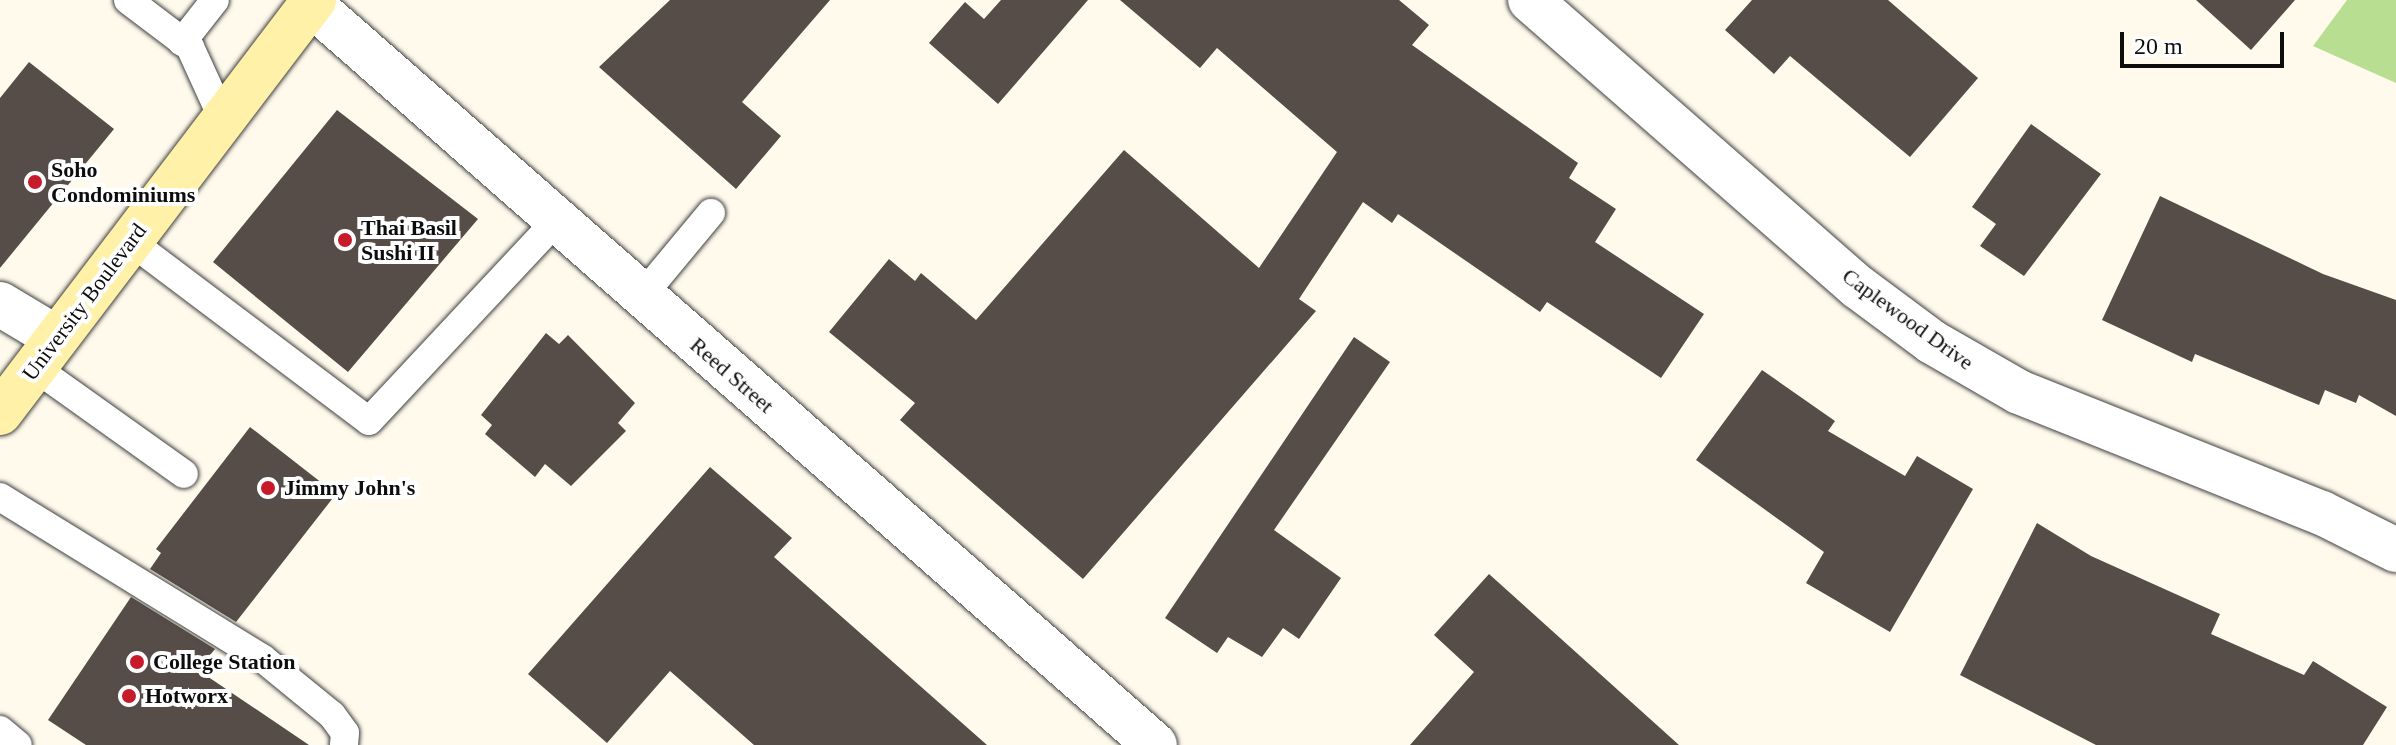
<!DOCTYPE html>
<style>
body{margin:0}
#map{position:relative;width:2396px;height:745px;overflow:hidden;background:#fffaec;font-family:"Times New Roman",serif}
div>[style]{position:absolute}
.forest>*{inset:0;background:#b8de91}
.building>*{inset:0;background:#564d48}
.roads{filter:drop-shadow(0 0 2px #404040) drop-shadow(0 0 2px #404040)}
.service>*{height:28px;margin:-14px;padding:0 14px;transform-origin:14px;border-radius:14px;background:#fff}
.minor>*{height:44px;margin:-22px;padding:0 22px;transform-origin:22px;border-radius:22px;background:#fff}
.secondary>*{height:44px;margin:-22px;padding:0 22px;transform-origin:22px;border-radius:22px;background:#fff1a7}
.dots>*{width:22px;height:22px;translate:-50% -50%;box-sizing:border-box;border:4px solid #fff;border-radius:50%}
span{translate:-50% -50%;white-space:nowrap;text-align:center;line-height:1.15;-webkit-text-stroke:8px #fff;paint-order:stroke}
.poi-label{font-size:22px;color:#0d0d0d;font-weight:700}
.left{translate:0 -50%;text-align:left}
.street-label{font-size:22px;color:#0d0d0d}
.scale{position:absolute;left:2120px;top:32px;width:164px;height:36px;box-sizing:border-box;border:4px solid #0d0d0d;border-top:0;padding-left:10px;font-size:24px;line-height:28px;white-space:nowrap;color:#0d0d0d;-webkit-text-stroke:6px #fff;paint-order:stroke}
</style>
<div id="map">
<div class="forest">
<i style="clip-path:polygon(2347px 0,2396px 0,2396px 83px,2313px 46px)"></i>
</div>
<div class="building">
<i style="clip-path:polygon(670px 0,830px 0,742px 102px,781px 136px,736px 189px,599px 67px)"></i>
<i style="clip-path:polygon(1001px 0,1088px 0,998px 104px,929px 43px,965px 2px,984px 19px)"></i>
<i style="clip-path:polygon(1120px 0,1399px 0,1429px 25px,1412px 45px,1578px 163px,1569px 178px,1616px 209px,1595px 242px,1704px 314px,1661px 378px,1547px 302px,1540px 312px,1398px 214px,1392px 223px,1363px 202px,1299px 299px,1316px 311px,1083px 579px,900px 420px,915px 403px,829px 332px,889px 259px,915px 281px,921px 273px,976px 320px,1124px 150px,1259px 268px,1337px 152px,1217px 48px,1200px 68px)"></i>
<i style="clip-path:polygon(1752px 0,1888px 0,1978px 78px,1910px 157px,1790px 56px,1774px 74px,1725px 30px)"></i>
<i style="clip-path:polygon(2196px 0,2295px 0,2251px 50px)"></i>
<i style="clip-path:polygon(29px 62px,114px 129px,0 268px,0 98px)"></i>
<i style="clip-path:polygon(337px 110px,478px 219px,348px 372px,213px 262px)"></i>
<i style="clip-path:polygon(2031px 124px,2101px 174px,2024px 276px,1980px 246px,1996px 224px,1972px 207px)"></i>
<i style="clip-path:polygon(2160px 196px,2323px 274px,2396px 300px,2396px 416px,2359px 395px,2356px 403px,2325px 390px,2319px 405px,2195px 354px,2192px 362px,2102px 320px)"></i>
<i style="clip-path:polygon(546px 333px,559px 344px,568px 335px,635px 403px,618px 423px,626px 431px,571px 486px,545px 464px,535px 477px,485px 434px,492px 425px,481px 415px)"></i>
<i style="clip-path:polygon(1354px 337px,1390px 362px,1274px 530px,1341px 578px,1299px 639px,1283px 628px,1262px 657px,1228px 637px,1217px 653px,1165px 618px)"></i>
<i style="clip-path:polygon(1762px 370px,1835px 421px,1828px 431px,1905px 476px,1917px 456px,1973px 489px,1890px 632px,1806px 583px,1824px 552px,1696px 460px)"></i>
<i style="clip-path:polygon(250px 427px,336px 494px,236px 622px,150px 569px,161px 553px,156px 549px)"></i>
<i style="clip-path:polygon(710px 467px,792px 538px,774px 557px,987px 745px,754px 745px,670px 671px,607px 743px,528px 674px)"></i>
<i style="clip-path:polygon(2037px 523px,2091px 556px,2220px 614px,2211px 634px,2304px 675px,2313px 661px,2387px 707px,2363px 745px,2096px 745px,1960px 675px)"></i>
<i style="clip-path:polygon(1489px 574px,1679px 745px,1410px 745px,1474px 672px,1434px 635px)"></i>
<i style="clip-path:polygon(131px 597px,215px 649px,198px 670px,309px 745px,86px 745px,48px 720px)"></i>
</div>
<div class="roads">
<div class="service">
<i style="left:128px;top:0;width:78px;rotate:37.2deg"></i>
<i style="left:190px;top:47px;width:79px;rotate:65.4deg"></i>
<i style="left:182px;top:42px;width:53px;rotate:-51.8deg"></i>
<i style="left:130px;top:241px;width:299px;rotate:37deg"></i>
<i style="left:369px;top:421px;width:274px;rotate:-46.9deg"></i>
<i style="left:642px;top:296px;width:108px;rotate:-50.3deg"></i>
<i style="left:34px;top:367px;width:184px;rotate:35.5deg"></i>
<i style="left:0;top:497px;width:308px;rotate:31.6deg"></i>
<i style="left:262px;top:658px;width:90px;rotate:39.2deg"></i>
<i style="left:332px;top:715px;width:22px;rotate:54deg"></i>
<i style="left:345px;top:733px;width:12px;rotate:95deg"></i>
<i style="left:0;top:730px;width:23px;rotate:40deg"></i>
</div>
<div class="minor">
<i style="left:1530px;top:0;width:436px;rotate:41.2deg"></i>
<i style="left:1858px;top:287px;width:92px;rotate:36.6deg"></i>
<i style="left:1932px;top:342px;width:100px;rotate:29.9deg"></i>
<i style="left:2019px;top:392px;width:326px;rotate:21.8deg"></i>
<i style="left:2322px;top:513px;width:83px;rotate:26.6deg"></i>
<i style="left:311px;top:4px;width:1123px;rotate:41.28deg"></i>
<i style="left:0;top:304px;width:66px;rotate:30.8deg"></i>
</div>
<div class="secondary">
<i style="left:0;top:413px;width:519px;rotate:-52.75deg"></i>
</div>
</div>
<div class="dots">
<i style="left:35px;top:182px;background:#c71b2b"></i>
<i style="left:345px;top:240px;background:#c71b2b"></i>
<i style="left:268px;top:488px;background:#c71b2b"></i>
<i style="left:137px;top:662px;background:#c71b2b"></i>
<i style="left:129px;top:696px;background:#c71b2b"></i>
</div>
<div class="poi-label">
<span class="left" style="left:51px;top:182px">Soho<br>Condominiums</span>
<span class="left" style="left:361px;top:240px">Thai Basil<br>Sushi II</span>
<span class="left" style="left:284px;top:488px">Jimmy John's</span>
<span class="left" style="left:153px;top:662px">College Station</span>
<span class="left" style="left:145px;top:696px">Hotworx</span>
</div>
<div class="street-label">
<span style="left:84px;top:302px;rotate:-53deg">University Boulevard</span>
<span style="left:1908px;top:319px;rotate:36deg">Caplewood Drive</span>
<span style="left:732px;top:375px;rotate:41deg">Reed Street</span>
</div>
<div class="scale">20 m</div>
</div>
